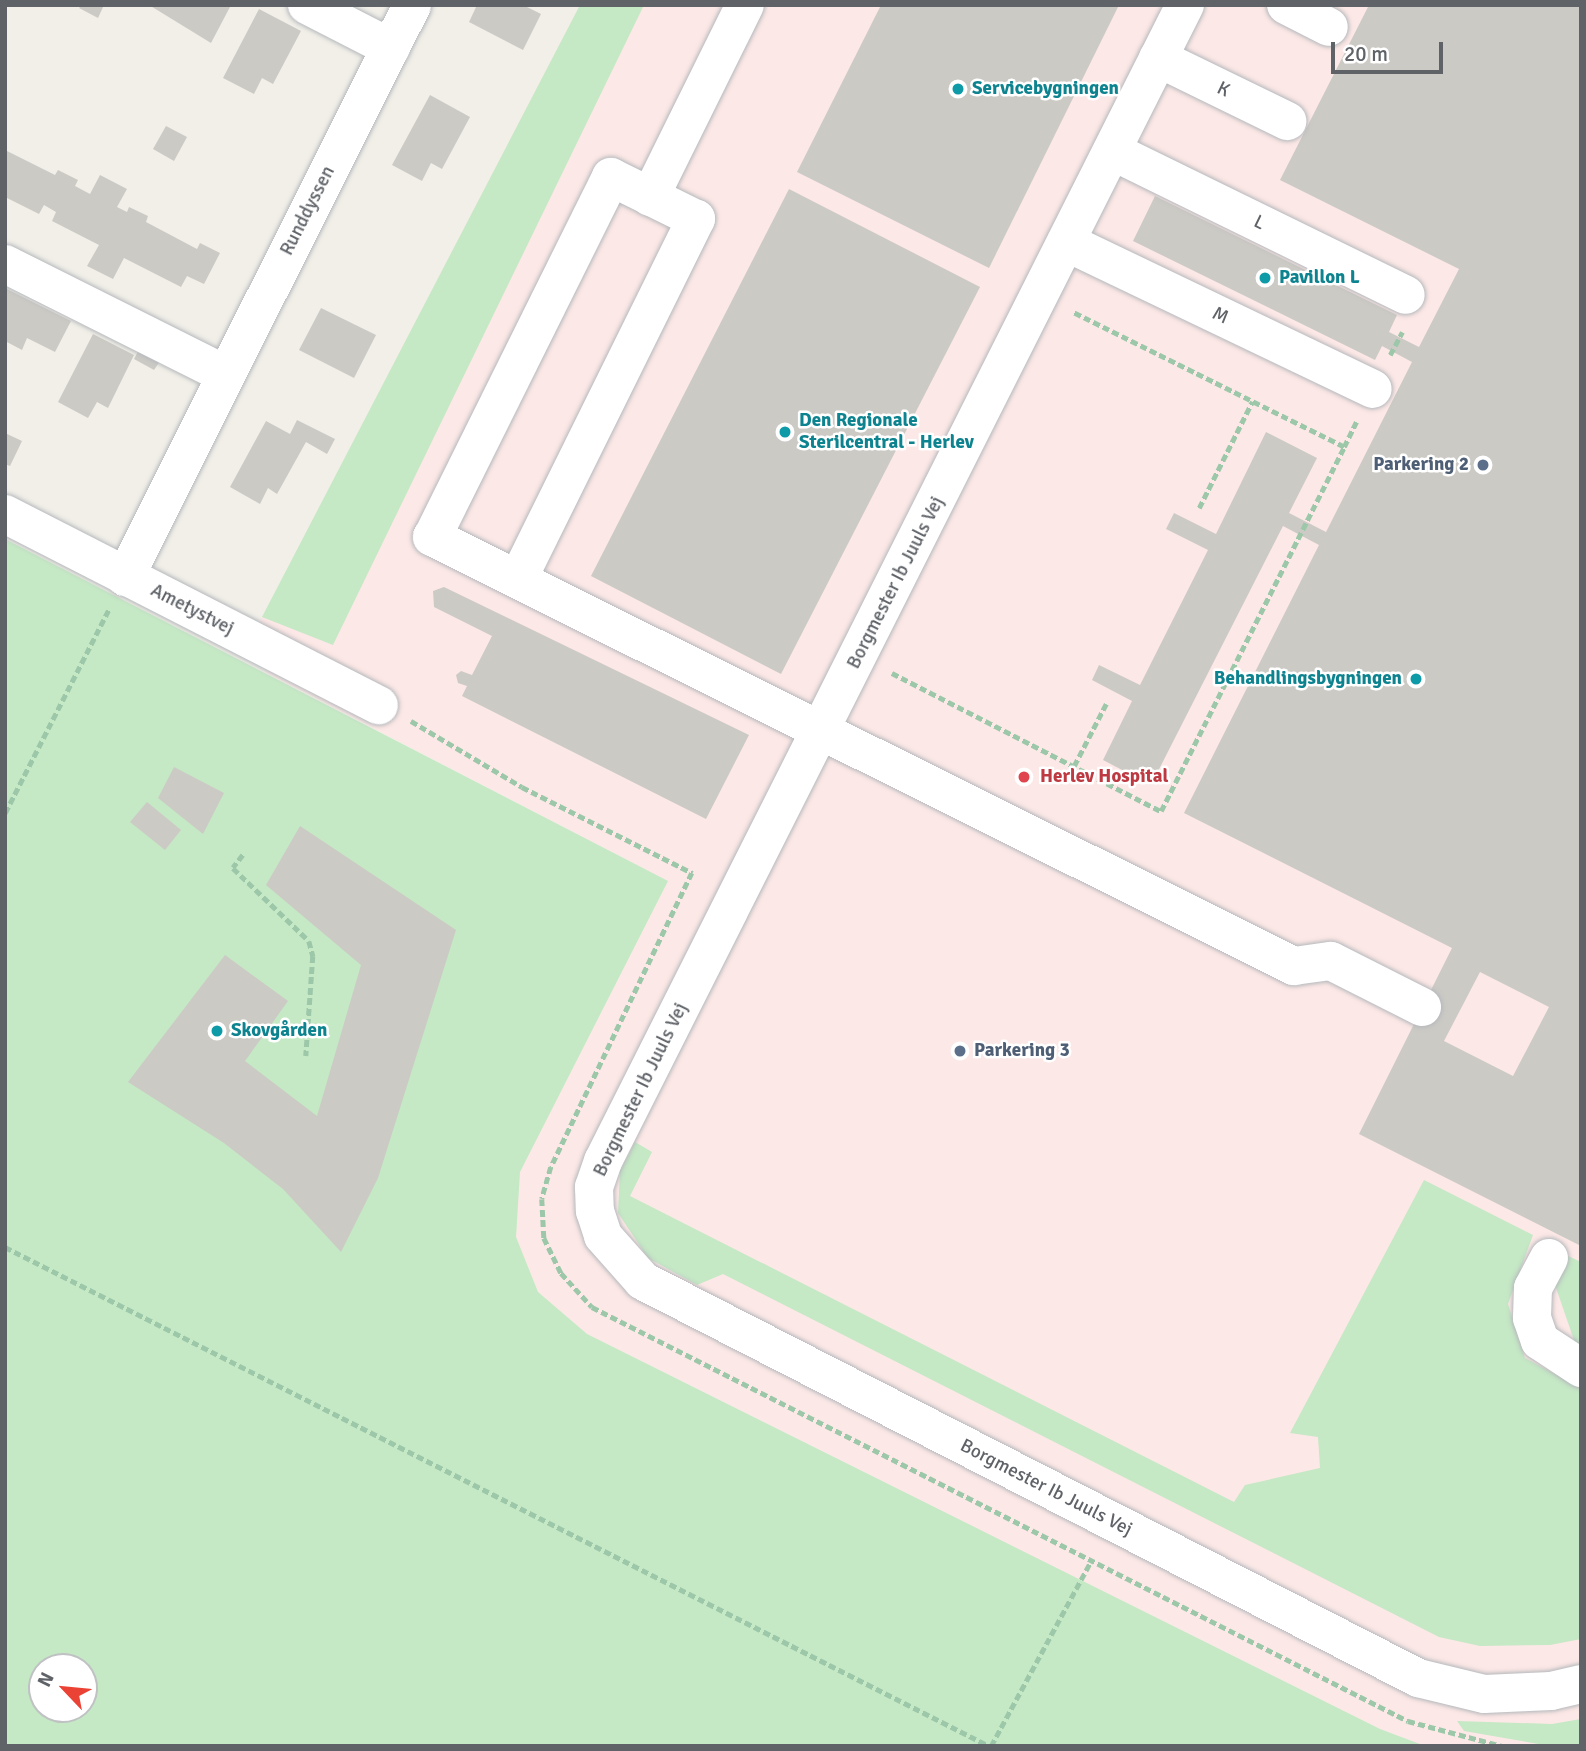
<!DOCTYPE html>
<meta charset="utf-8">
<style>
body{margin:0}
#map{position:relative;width:1586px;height:1751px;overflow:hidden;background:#f1efe8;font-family:Signika,sans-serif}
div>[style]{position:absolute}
.medical>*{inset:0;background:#fce8e6}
.green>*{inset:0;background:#c5e8c5}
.building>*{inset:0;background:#cccac5}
.path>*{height:4.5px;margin-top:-2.25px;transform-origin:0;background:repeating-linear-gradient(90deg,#9cc7a9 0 7px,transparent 0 10.5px)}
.roads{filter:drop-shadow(0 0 2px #b5b8bc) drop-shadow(0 0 2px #b5b8bc)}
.minor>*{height:38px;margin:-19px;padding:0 19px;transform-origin:19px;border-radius:19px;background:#fff}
.dots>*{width:19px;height:19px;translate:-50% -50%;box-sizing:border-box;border:4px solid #fff;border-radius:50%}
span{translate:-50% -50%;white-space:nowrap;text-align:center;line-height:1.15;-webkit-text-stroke:5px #fff;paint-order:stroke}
.culture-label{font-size:19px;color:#0d838f;font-weight:700}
.left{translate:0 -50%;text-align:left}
.right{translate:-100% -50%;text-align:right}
.street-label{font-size:19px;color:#5f6368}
.service-label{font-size:19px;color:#4e5e75;font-weight:700}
.health-label{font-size:19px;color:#be3a42;font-weight:700}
.frame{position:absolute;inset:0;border:7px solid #5f6368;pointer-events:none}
.north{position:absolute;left:28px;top:1653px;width:70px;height:70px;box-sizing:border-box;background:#fff;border:2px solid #bfc1c3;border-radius:50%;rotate:296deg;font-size:19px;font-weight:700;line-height:28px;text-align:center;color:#5f6368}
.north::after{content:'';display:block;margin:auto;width:24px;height:32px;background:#ea4335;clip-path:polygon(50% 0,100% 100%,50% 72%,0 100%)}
.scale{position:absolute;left:1331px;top:42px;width:112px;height:32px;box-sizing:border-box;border:4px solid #5f6368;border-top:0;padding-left:9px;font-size:21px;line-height:24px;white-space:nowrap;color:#5f6368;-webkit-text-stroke:5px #fff;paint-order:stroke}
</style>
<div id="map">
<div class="medical">
<i style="clip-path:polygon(580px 5px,1581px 5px,1581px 1746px,1425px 1746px,1380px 1729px,587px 1334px,538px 1292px,516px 1237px,520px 1172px,668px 881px,267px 673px,256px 629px)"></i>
</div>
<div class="green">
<i style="clip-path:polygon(580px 5px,644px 5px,333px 645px,262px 617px)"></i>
<i style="clip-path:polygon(evenodd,5px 539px,668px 881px,520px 1172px,516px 1237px,538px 1292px,587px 1334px,1380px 1729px,1425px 1746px,5px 1746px,5px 539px,42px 1667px,84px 1667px,84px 1709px,42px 1709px,42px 1667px)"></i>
<i style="clip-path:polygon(635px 1142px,652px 1152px,630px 1196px,1234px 1502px,1245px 1485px,1320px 1468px,1318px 1437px,1290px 1433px,1424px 1180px,1533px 1235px,1508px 1304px,1525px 1358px,1581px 1388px,1581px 1639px,1550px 1645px,1480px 1646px,1439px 1637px,723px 1274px,697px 1285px,648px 1258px,618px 1213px,620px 1171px)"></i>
<i style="clip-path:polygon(1566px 1255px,1581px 1262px,1581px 1348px,1576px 1346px,1554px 1282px)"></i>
<i style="clip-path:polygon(1581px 1719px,1581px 1746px,1550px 1746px,1464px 1731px,1457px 1721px,1552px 1724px)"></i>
</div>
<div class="building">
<i style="clip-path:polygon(82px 5px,104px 5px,98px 18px,79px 8px)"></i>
<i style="clip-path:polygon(149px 5px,231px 5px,211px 43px)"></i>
<i style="clip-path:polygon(477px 5px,523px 5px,541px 14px,523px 50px,469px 22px)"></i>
<i style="clip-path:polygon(881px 5px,1119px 5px,989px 268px,797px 172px)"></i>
<i style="clip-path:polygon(evenodd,1369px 5px,1581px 5px,1581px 1246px,1359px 1134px,1452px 948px,1184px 813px,1319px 545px,1283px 526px,1151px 785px,1103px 760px,1132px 701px,1092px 680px,1099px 665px,1140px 685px,1208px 550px,1166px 529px,1174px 513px,1216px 534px,1266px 432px,1317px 458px,1289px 513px,1326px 532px,1412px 362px,1382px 346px,1375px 360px,1133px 241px,1155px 196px,1397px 315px,1389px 332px,1419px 347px,1459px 269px,1280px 180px,1369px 5px,1480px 972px,1549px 1007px,1513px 1076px,1444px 1041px,1480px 972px)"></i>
<i style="clip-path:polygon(259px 9px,301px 31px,273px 84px,262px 78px,254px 94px,223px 78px)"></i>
<i style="clip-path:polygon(430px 95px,470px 117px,442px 169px,431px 163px,422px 181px,392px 165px)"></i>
<i style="clip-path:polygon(166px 126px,187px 137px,174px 161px,153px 149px)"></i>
<i style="clip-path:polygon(5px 150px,55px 175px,58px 170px,78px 180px,75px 186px,90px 194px,100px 175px,127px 189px,117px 207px,127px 212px,129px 207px,148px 216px,146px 222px,197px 249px,200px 243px,220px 253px,204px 284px,187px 276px,181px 287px,124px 258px,113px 279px,87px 266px,99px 245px,52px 221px,56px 212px,44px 205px,39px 214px,5px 197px)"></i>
<i style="clip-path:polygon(789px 189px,980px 287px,781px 674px,591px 576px)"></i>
<i style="clip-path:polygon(5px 288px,71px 321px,55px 352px,27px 338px,22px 350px,5px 341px)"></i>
<i style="clip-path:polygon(321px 308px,376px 335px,354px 378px,299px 350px)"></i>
<i style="clip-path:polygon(93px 334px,134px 355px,108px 408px,97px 402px,88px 418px,58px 402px)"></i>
<i style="clip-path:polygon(141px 346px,162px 358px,154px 370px,134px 359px)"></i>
<i style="clip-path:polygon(297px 420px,335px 439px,327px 454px,306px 442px,277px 494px,268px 488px,260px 504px,230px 487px,266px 421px,290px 434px)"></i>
<i style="clip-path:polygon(5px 433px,22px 441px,10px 466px,5px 464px)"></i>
<i style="clip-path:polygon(444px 587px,749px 735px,706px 819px,462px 696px,467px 686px,458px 683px,456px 675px,461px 671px,472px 675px,492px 636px,434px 607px,433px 591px)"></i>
<i style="clip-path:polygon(174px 767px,224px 793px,203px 834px,158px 798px)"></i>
<i style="clip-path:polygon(147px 802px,181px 830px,165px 850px,130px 822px)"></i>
<i style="clip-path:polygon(300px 826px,456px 930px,378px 1178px,341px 1252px,283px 1189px,224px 1143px,128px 1082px,225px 955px,288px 1001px,245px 1061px,317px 1116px,361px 965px,266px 885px)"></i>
</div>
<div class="path">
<i style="left:1390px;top:355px;width:26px;rotate:-62deg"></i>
<i style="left:1344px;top:447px;width:28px;rotate:-64deg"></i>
<i style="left:1199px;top:508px;width:119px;rotate:-63.4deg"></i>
<i style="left:892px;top:673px;width:302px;rotate:27.2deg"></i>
<i style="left:1161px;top:811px;width:407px;rotate:-63.3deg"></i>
<i style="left:1344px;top:447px;width:304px;rotate:-153.6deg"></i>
<i style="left:411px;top:721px;width:129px;rotate:30.7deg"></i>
<i style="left:522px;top:787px;width:191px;rotate:26.8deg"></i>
<i style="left:692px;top:873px;width:326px;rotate:115.6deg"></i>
<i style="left:551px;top:1167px;width:33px;rotate:106deg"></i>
<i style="left:542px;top:1199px;width:39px;rotate:87deg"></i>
<i style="left:544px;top:1238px;width:39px;rotate:64deg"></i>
<i style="left:561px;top:1273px;width:46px;rotate:47.6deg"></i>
<i style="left:592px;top:1307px;width:915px;rotate:26.9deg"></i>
<i style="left:1408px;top:1721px;width:97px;rotate:14.9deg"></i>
<i style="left:1074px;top:766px;width:70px;rotate:-62.7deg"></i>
<i style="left:5px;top:813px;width:229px;rotate:-63deg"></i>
<i style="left:243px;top:855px;width:16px;rotate:128deg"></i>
<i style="left:233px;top:868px;width:105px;rotate:43.8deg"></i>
<i style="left:309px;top:941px;width:16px;rotate:75deg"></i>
<i style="left:313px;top:956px;width:100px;rotate:94deg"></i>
<i style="left:5px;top:1247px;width:1103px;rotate:26.89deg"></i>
<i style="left:991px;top:1746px;width:210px;rotate:-61.6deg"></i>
</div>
<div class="roads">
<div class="minor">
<i style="left:307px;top:5px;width:94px;rotate:27.1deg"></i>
<i style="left:1185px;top:5px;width:1294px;rotate:116.72deg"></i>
<i style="left:603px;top:1161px;width:28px;rotate:109deg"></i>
<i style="left:594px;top:1187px;width:24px;rotate:88deg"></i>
<i style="left:595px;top:1211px;width:26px;rotate:72deg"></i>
<i style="left:603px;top:1236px;width:60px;rotate:48.4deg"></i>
<i style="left:643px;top:1281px;width:871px;rotate:27.12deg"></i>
<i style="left:1418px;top:1678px;width:68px;rotate:13.6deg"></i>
<i style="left:1484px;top:1694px;width:67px;rotate:-2.6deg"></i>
<i style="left:1551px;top:1691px;width:31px;rotate:-13deg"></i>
<i style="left:1286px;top:5px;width:48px;rotate:27.1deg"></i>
<i style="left:1158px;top:58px;width:144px;rotate:26deg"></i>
<i style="left:1112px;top:151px;width:327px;rotate:26.1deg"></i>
<i style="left:650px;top:197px;width:214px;rotate:-63.7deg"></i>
<i style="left:1066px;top:242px;width:340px;rotate:25.6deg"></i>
<i style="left:5px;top:264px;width:246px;rotate:26.6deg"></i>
<i style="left:5px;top:514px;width:420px;rotate:27.1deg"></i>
<i style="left:125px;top:577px;width:640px;rotate:-63.35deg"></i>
<i style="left:518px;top:579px;width:402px;rotate:-63.7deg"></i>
<i style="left:696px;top:219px;width:95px;rotate:-153.7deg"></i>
<i style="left:611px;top:177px;width:402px;rotate:116.4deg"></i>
<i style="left:432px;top:537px;width:963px;rotate:26.46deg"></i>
<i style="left:1294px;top:966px;width:37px;rotate:-8deg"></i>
<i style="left:1331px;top:961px;width:102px;rotate:26.8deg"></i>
<i style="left:1549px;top:1258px;width:34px;rotate:118deg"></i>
<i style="left:1533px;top:1288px;width:30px;rotate:92deg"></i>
<i style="left:1532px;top:1318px;width:24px;rotate:71deg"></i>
<i style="left:1540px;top:1341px;width:49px;rotate:33.4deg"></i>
</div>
</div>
<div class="dots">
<i style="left:958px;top:89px;background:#0f9aa8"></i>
<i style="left:1265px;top:278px;background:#0f9aa8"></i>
<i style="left:785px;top:432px;background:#0f9aa8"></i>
<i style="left:1483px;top:465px;background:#5c6f8a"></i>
<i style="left:1416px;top:679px;background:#0f9aa8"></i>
<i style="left:1024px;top:777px;background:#e0444e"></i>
<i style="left:217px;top:1031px;background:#0f9aa8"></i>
<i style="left:960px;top:1051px;background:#5c6f8a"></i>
</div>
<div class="culture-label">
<span class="left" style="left:972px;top:89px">Servicebygningen</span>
<span class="left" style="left:1279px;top:278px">Pavillon L</span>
<span class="left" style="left:799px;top:432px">Den Regionale<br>Sterilcentral - Herlev</span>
<span class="right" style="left:1402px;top:679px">Behandlingsbygningen</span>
<span class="left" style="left:231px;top:1031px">Skovgården</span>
</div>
<div class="street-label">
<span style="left:1223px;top:90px;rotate:26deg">K</span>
<span style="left:308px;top:211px;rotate:-63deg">Runddyssen</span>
<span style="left:1259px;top:223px;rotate:26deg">L</span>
<span style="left:1220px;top:316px;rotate:26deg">M</span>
<span style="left:896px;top:583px;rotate:-63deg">Borgmester Ib Juuls Vej</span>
<span style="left:192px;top:610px;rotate:27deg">Ametystvej</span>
<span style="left:641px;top:1090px;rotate:-64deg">Borgmester Ib Juuls Vej</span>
<span style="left:1046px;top:1488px;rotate:27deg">Borgmester Ib Juuls Vej</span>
</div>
<div class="service-label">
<span class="right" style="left:1469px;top:465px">Parkering 2</span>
<span class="left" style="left:974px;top:1051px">Parkering 3</span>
</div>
<div class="health-label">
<span class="left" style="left:1040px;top:777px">Herlev Hospital</span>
</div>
<div class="frame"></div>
<div class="north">N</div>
<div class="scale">20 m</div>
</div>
